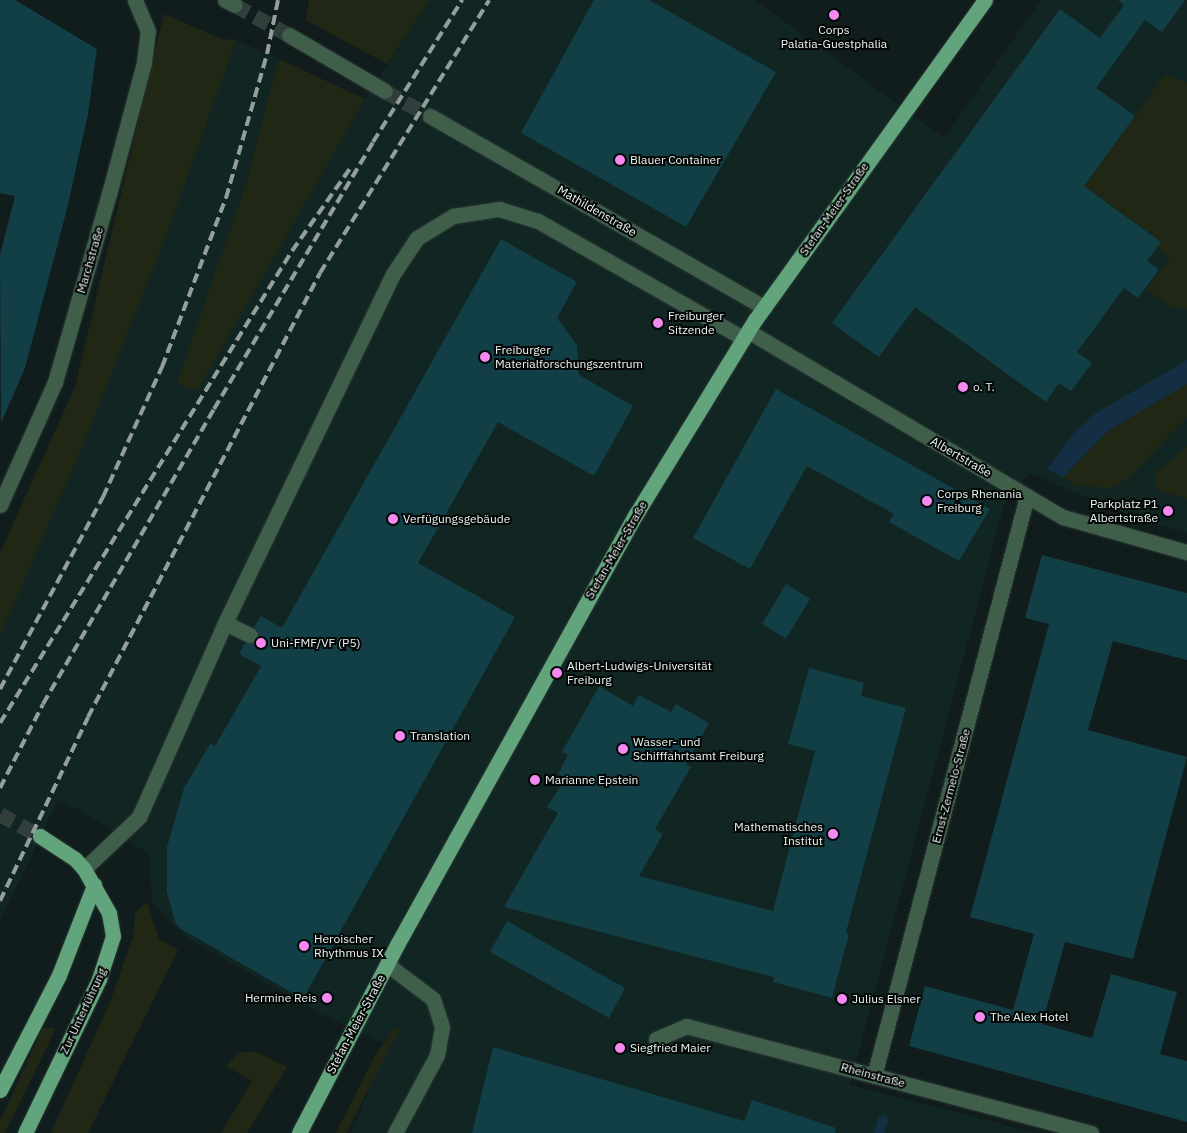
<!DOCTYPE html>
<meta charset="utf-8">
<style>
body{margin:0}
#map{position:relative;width:1187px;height:1133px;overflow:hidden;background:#111d1c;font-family:"IBM Plex Sans",sans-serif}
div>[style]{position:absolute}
.built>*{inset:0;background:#112623}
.green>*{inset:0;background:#202815}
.water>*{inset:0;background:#142f43}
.stream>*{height:10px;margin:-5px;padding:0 5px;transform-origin:5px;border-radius:5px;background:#142f43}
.building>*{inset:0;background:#123e46}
.minor-tunnel>*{height:15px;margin-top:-7.5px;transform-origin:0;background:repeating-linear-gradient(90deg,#323e3c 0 15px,transparent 0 23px)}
.major-tunnel>*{height:15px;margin-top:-7.5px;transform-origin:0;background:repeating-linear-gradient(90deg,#323e3c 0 15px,transparent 0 23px)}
.roads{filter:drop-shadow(0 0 1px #2b3736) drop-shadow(0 0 1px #2b3736)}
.minor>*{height:15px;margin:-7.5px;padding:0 7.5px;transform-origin:7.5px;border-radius:7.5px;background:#405f4b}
.major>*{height:15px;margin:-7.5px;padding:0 7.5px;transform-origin:7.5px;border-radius:7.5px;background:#62a57c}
.rail>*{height:4px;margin-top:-2px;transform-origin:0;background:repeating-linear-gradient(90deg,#949e9d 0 10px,transparent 0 15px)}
.dots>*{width:14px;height:14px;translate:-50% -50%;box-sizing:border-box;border:2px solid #030706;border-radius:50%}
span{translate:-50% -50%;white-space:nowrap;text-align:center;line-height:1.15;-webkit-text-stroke:4px #030706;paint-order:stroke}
.poi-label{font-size:12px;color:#edf6f4}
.left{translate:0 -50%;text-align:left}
.right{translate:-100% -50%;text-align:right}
.street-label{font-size:12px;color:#edf6f4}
</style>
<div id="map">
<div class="built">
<i style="clip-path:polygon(430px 0,755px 0,944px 138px,1041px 0,1187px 0,1187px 533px,1144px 521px,1029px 473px,1004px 505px,850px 1085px,1036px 1133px,351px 1133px,384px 1056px,399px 1031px,394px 1028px,383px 1043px,323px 1015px,184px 936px,152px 902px,149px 854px,87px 814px,58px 800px,0 921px,0 553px,75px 387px,164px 14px,221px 39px,236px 40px,279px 59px,244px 190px,196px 391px,365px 99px)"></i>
</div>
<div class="green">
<i style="clip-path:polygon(309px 0,430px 0,387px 64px,306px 20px)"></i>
<i style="clip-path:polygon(164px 14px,221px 39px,236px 40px,167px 234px,86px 438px,0 636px,0 553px,75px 387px)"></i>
<i style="clip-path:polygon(279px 59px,365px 99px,197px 391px,177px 383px,244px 190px)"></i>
<i style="clip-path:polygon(1165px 75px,1187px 82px,1187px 309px,1170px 306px,1147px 290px,1170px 257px,1157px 247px,1161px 241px,1084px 186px)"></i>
<i style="clip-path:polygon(1187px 384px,1187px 417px,1128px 479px,1111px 488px,1076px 486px,1063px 477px,1108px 431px)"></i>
<i style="clip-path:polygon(1187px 446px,1187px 499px,1155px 489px,1155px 474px)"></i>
<i style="clip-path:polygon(147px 902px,159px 939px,178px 950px,88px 1133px,51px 1133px,110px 1002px,133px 937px,135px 913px)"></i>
<i style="clip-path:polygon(43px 1028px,56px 1028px,5px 1133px,0 1133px,0 1121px)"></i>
<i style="clip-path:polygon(394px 1028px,400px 1030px,346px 1133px,336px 1133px,375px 1056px)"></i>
<i style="clip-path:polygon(254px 1051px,287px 1067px,247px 1133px,221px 1133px,252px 1081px,226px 1066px,239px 1053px)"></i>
</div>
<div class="water">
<i style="clip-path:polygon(1187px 360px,1187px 384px,1108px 431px,1063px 477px,1047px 469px,1072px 435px,1093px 415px)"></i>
</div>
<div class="stream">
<i style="left:879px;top:1133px;width:14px;rotate:-73deg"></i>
</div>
<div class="building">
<i style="clip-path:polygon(0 0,15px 0,97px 49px,88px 114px,67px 209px,25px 368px,1px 423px,0 255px,15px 196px,0 193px)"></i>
<i style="clip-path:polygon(594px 0,649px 0,776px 72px,686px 227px,521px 133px)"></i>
<i style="clip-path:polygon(1118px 0,1185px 0,1162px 32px,1145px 20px,1096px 88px,1135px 116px,1084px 186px,1161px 242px,1147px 261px,1159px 270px,1138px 298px,1124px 288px,1077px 352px,1092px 363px,1071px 391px,1059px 383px,1046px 402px,915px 307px,879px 357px,832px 323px,1060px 9px,1100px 38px,1124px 5px)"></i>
<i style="clip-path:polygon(501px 239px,577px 282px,557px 318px,577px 345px,579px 375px,633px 406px,594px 476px,498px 422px,418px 563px,515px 617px,303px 999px,181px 929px,175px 922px,167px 892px,167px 847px,184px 788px,210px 744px,215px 746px,261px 666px,239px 654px,245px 643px,251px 644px,258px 639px,259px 634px,254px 627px,261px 616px,282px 628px)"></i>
<i style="clip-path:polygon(776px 389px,990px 509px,959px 561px,889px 522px,894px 514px,807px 466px,750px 569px,693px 538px)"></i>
<i style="clip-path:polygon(1042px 555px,1187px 593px,1187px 660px,1113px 641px,1088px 730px,1187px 757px,1133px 959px,1065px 942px,1042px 1024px,1092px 1038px,1111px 974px,1177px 992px,1160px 1054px,1187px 1061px,1187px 1122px,909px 1046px,925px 986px,1013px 1010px,1034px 934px,970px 917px,1049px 624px,1025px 618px)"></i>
<i style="clip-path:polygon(786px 584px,810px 599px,786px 639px,762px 624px)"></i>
<i style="clip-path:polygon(809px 668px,864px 683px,861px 696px,906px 708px,846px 932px,849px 934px,832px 998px,773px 982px,774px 977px,504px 907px,558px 813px,547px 807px,566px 778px,558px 774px,568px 755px,562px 752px,599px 686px,633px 706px,639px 695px,671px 712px,676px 704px,709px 723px,686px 764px,691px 767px,655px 829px,663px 834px,639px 876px,773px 911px,815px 751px,788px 744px)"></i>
<i style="clip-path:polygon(507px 921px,625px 988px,609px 1018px,490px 952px)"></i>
<i style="clip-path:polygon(493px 1047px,744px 1121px,752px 1100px,836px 1128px,835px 1133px,472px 1133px)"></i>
</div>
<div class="minor-tunnel">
<i style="left:235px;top:5px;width:62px;rotate:29.1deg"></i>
<i style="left:385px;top:91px;width:51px;rotate:29.1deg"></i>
</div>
<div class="major-tunnel">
<i style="left:0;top:814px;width:46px;rotate:28.8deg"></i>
</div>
<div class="roads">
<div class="minor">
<i style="left:225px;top:0;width:11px;rotate:27deg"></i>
<i style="left:289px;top:35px;width:111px;rotate:30.3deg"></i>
<i style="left:430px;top:116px;width:385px;rotate:29.8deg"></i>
<i style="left:748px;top:331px;width:366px;rotate:30.6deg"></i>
<i style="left:1063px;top:517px;width:129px;rotate:15.8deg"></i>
<i style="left:0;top:505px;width:135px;rotate:-65.9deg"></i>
<i style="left:55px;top:382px;width:196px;rotate:-74deg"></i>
<i style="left:109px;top:194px;width:137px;rotate:-75.1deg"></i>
<i style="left:144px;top:62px;width:31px;rotate:-83deg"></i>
<i style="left:148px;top:31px;width:34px;rotate:-113deg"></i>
<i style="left:225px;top:623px;width:28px;rotate:26deg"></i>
<i style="left:84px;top:869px;width:76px;rotate:-43.4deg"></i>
<i style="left:139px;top:817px;width:212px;rotate:-66.1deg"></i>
<i style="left:225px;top:623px;width:387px;rotate:-64.3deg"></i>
<i style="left:393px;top:274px;width:43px;rotate:-56.3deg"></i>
<i style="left:417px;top:238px;width:42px;rotate:-31.4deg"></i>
<i style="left:453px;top:216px;width:47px;rotate:-8.7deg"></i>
<i style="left:499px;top:209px;width:41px;rotate:17.1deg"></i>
<i style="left:538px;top:221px;width:236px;rotate:29.7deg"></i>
<i style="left:388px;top:965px;width:56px;rotate:37.1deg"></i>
<i style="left:433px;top:999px;width:29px;rotate:72deg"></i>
<i style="left:442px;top:1027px;width:28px;rotate:100deg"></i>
<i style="left:437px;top:1055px;width:89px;rotate:118.3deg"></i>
<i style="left:656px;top:1039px;width:33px;rotate:-23deg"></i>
<i style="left:686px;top:1026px;width:419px;rotate:14.8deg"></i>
<i style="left:874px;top:1076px;width:600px;rotate:-75.22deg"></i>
</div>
<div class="major">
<i style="left:0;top:1090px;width:129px;rotate:-62.8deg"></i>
<i style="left:59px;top:975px;width:97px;rotate:-68.7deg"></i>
<i style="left:25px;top:1133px;width:171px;rotate:-64.3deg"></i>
<i style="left:99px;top:979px;width:45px;rotate:-72deg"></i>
<i style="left:113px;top:936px;width:23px;rotate:-100deg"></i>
<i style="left:109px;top:913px;width:51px;rotate:-119.6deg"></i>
<i style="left:84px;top:869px;width:13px;rotate:-132deg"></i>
<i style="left:75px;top:859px;width:42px;rotate:-146.7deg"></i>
<i style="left:299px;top:1133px;width:214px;rotate:-62.5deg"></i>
<i style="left:398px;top:943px;width:491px;rotate:-61deg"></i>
<i style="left:636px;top:514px;width:228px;rotate:-58.5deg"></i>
<i style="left:755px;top:320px;width:394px;rotate:-54.3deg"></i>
</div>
</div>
<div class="rail">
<i style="left:0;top:689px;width:218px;rotate:-61.8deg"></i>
<i style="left:103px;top:497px;width:143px;rotate:-65.6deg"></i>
<i style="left:162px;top:367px;width:181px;rotate:-69.3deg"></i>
<i style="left:226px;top:198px;width:150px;rotate:-74.1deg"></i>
<i style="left:267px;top:54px;width:55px;rotate:-78.5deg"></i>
<i style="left:0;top:723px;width:555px;rotate:-58.26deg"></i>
<i style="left:292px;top:251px;width:103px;rotate:-54.9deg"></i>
<i style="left:0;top:788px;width:94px;rotate:-62.9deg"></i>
<i style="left:43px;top:704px;width:341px;rotate:-59.9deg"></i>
<i style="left:214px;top:409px;width:311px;rotate:-59.2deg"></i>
<i style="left:373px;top:142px;width:168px;rotate:-57.9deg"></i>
<i style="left:0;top:901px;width:204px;rotate:-64.4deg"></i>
<i style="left:88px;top:717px;width:501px;rotate:-62.41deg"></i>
<i style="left:320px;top:273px;width:321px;rotate:-58.2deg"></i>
</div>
<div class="dots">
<i style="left:834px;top:15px;background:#f489f0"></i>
<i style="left:620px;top:160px;background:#f489f0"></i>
<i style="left:658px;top:323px;background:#f489f0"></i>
<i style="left:485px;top:357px;background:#f489f0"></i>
<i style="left:963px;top:387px;background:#f489f0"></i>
<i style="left:927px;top:501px;background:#f489f0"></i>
<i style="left:1168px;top:511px;background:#f489f0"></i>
<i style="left:393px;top:519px;background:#f489f0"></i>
<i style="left:261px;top:643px;background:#f489f0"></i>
<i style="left:557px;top:673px;background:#f489f0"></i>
<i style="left:400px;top:736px;background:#f489f0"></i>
<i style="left:623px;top:749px;background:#f489f0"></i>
<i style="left:535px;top:780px;background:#f489f0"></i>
<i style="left:833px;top:834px;background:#f489f0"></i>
<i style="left:304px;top:946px;background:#f489f0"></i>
<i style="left:327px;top:998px;background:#f489f0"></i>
<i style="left:842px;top:999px;background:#f489f0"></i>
<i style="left:980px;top:1017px;background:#f489f0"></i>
<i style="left:620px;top:1048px;background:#f489f0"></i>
</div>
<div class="poi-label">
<span style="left:834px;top:37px">Corps<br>Palatia-Guestphalia</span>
<span class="left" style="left:630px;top:160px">Blauer Container</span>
<span class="left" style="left:668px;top:323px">Freiburger<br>Sitzende</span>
<span class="left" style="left:495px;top:357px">Freiburger<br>Materialforschungszentrum</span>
<span class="left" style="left:973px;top:387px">o. T.</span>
<span class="left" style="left:937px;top:501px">Corps Rhenania<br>Freiburg</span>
<span class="right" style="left:1158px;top:511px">Parkplatz P1<br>Albertstraße</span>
<span class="left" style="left:403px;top:519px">Verfügungsgebäude</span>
<span class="left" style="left:271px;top:643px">Uni-FMF/VF (P5)</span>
<span class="left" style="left:567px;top:673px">Albert-Ludwigs-Universität<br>Freiburg</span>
<span class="left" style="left:410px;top:736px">Translation</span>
<span class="left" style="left:633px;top:749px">Wasser- und<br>Schifffahrtsamt Freiburg</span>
<span class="left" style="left:545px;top:780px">Marianne Epstein</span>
<span class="right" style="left:823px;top:834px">Mathematisches<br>Institut</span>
<span class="left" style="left:314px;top:946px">Heroischer<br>Rhythmus IX</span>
<span class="right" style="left:317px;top:998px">Hermine Reis</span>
<span class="left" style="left:852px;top:999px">Julius Elsner</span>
<span class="left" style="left:990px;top:1017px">The Alex Hotel</span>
<span class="left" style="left:630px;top:1048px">Siegfried Maier</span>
</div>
<div class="street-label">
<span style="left:834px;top:209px;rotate:-55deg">Stefan-Meier-Straße</span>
<span style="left:597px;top:211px;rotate:30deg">Mathildenstraße</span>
<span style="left:90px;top:260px;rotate:-74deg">Marchstraße</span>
<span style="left:961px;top:457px;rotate:30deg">Albertstraße</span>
<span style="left:616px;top:550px;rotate:-60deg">Stefan-Meier-Straße</span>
<span style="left:951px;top:786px;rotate:-75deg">Ernst-Zermelo-Straße</span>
<span style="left:83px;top:1011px;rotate:-65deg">Zur Unterführung</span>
<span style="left:356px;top:1024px;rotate:-62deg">Stefan-Meier-Straße</span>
<span style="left:873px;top:1075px;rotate:15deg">Rheinstraße</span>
</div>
</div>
